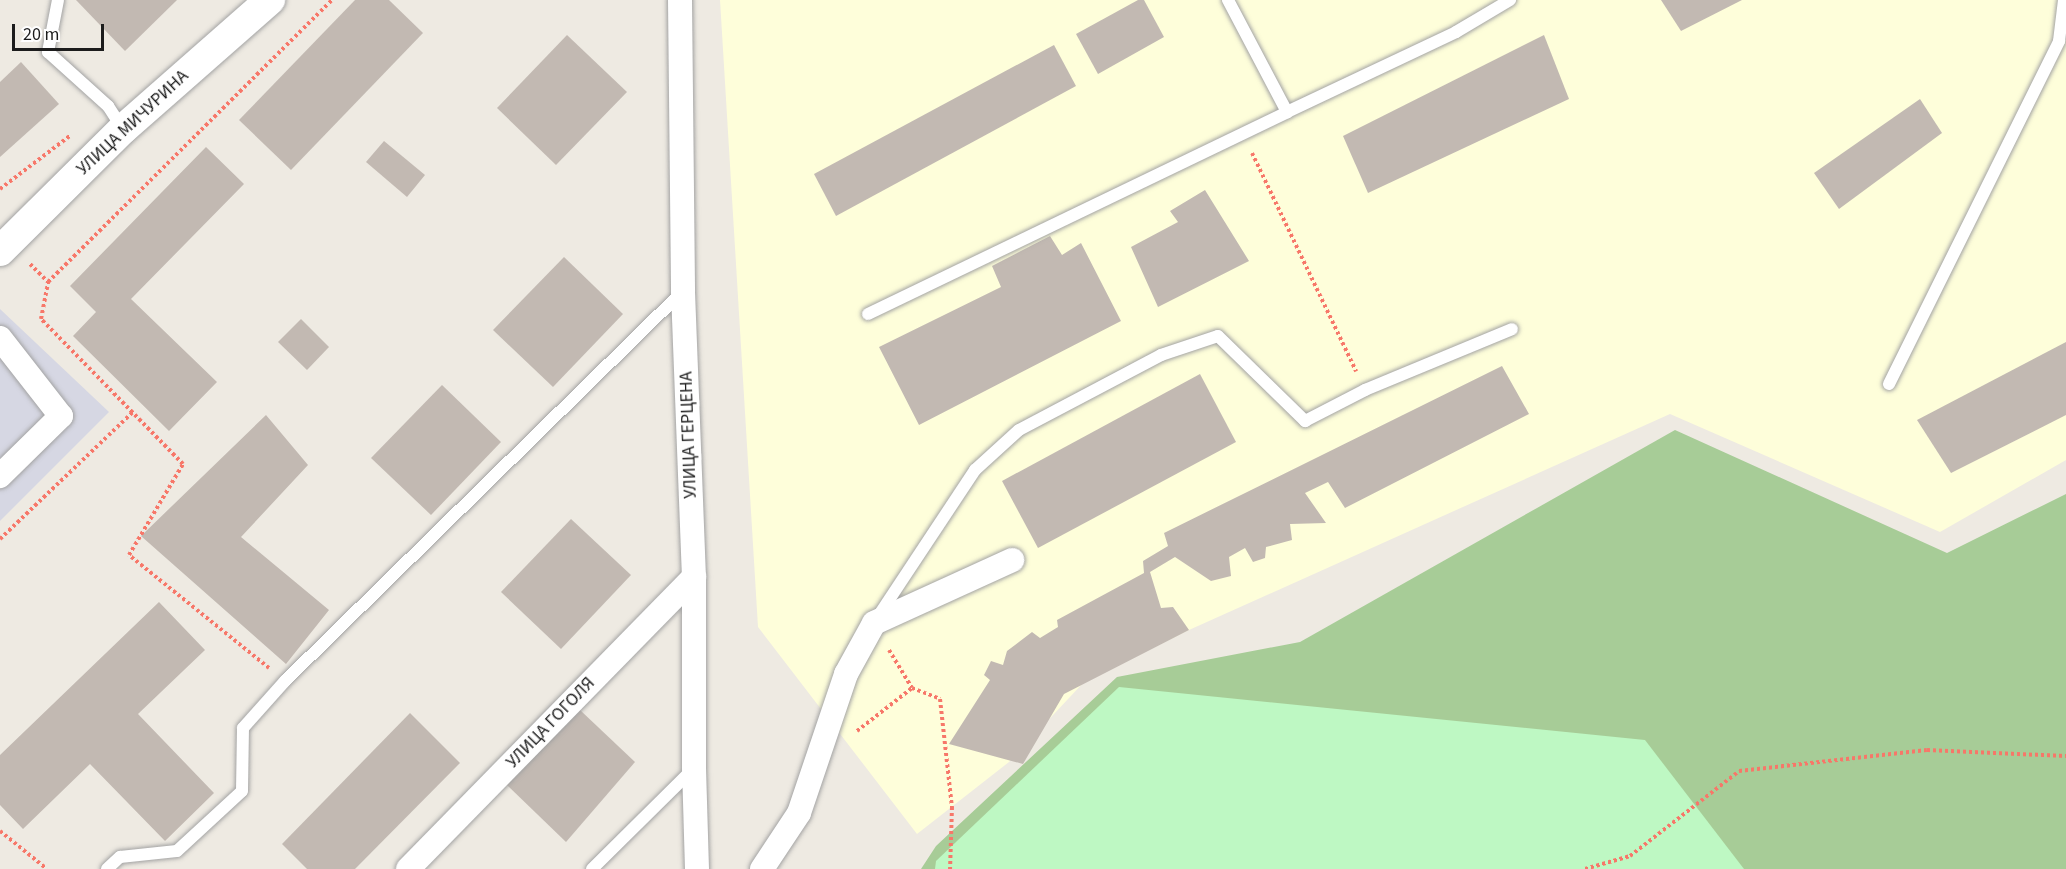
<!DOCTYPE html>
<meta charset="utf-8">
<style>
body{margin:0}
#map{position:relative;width:2066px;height:869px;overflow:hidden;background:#eeeae2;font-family:"Source Sans 3",sans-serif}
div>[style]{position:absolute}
.education>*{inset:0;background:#fefeda}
.forest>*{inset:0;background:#a7cc97}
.park>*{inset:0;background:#bef8c3}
.plaza>*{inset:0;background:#d6d7e3}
.building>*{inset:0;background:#c2b9b2}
.path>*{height:4px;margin-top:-2px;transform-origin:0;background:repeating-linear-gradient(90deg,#f77769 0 3px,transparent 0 6px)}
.roads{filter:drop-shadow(0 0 2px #a3a3a3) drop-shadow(0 0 2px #a3a3a3)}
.service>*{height:12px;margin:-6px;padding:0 6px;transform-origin:6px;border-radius:6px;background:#fff}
.minor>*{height:24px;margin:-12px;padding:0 12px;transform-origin:12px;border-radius:12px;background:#fff}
.tertiary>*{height:30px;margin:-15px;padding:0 15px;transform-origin:15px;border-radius:15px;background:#fff}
span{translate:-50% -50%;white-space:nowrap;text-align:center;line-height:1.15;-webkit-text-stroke:5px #fff;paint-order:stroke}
.street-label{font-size:18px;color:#1c1c1c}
.scale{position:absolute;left:12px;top:24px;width:92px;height:27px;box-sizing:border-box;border:3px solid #1c1c1c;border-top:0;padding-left:8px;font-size:18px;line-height:21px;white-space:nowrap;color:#1c1c1c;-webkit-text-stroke:4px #fff;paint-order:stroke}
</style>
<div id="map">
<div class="education">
<i style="clip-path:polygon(720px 0,2066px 0,2066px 460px,1940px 532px,1670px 414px,1189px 630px,1084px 682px,1009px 762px,917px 834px,758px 627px)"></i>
</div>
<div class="forest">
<i style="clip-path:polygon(1675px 430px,1947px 553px,2066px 494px,2066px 869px,921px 869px,936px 846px,1117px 677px,1300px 642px)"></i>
</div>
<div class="park">
<i style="clip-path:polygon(1119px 687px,1645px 740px,1744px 869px,935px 869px,936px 861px)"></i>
</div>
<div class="plaza">
<i style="clip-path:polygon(0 309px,109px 412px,0 521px)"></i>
</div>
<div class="building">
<i style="clip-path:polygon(76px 0,177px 0,125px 51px)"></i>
<i style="clip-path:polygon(355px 0,389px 0,423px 33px,291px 170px,239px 120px)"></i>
<i style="clip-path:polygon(1138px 0,1144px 0,1164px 37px,1098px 74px,1076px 34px)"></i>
<i style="clip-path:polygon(1661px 0,1742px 0,1681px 31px)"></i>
<i style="clip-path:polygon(567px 35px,627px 92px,556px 165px,497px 108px)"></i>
<i style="clip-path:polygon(1544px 35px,1569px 99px,1368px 193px,1343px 136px)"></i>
<i style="clip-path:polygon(1054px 45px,1076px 86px,836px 216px,814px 174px)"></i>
<i style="clip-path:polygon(21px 62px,59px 104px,0 157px,0 82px)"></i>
<i style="clip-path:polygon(1920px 99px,1942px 133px,1839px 209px,1814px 173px)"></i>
<i style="clip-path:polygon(384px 141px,425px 175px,407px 197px,366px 162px)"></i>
<i style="clip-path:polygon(206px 147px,244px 184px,131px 299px,217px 382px,169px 431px,73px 336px,96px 312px,70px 286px)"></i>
<i style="clip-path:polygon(1205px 190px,1249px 261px,1158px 307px,1131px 247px,1178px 222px,1170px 211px)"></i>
<i style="clip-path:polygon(1050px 236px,1062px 255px,1081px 243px,1121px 321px,919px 425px,879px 347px,1001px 287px,992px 266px)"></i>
<i style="clip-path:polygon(564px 257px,623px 314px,553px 387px,493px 330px)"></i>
<i style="clip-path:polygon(301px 319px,329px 347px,307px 370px,278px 342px)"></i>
<i style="clip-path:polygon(2066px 342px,2066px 415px,1951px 473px,1917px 420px)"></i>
<i style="clip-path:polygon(1502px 366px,1529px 414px,1345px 508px,1328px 482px,1305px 493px,1326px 523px,1290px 524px,1292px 540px,1266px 547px,1265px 558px,1253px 562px,1245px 548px,1229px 557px,1231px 576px,1211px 581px,1175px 557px,1150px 572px,1161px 608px,1173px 607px,1189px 630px,1064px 694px,1023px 764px,949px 744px,990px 680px,984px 675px,991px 661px,1003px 665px,1007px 651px,1032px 632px,1040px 638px,1058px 627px,1057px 620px,1144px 573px,1143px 561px,1168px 546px,1164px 533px)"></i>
<i style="clip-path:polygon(1200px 374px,1236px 442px,1038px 548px,1002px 481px)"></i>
<i style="clip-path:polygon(442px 385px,501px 442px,431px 515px,371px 458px)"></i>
<i style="clip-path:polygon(266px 415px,308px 465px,241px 537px,329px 610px,286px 664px,141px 536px)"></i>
<i style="clip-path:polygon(571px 519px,631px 575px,561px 649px,501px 592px)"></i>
<i style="clip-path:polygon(159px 602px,205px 650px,138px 714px,214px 793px,165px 841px,90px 764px,23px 829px,0 805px,0 755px)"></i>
<i style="clip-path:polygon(580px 710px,635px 762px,566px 842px,507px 785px)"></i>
<i style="clip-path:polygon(410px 713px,460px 763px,355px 869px,307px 869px,282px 844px)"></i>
</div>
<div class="path">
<i style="left:1252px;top:153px;width:242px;rotate:64.5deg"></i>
<i style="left:0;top:189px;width:89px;rotate:-37.3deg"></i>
<i style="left:30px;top:264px;width:25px;rotate:45deg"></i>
<i style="left:0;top:539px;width:184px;rotate:-43.7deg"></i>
<i style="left:889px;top:650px;width:44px;rotate:58.8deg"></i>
<i style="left:912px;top:688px;width:30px;rotate:21deg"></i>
<i style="left:940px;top:699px;width:109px;rotate:83.7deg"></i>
<i style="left:952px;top:807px;width:62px;rotate:91.8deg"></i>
<i style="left:269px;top:668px;width:180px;rotate:-141.1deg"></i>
<i style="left:129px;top:555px;width:106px;rotate:-59.3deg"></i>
<i style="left:183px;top:464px;width:203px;rotate:-134.4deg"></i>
<i style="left:41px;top:319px;width:38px;rotate:-79deg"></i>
<i style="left:48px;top:282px;width:400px;rotate:-44.8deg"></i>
<i style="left:857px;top:731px;width:70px;rotate:-38deg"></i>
<i style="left:0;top:831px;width:60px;rotate:39deg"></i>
<i style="left:1585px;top:869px;width:47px;rotate:-16.1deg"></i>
<i style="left:1630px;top:856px;width:138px;rotate:-37.9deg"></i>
<i style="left:1739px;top:771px;width:189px;rotate:-6.4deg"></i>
<i style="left:1927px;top:750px;width:139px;rotate:2.5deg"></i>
</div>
<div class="roads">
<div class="service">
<i style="left:58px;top:0;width:53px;rotate:100.9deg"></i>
<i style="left:48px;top:52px;width:81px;rotate:42deg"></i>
<i style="left:108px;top:106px;width:27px;rotate:57deg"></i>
<i style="left:1228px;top:0;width:127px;rotate:62.2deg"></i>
<i style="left:1287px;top:112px;width:187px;rotate:-25.3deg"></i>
<i style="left:1456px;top:32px;width:63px;rotate:-30.7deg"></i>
<i style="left:868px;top:314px;width:465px;rotate:-25.7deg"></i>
<i style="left:1889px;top:384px;width:383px;rotate:-63.6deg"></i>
<i style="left:2059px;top:41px;width:41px;rotate:-83deg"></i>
<i style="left:877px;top:618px;width:178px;rotate:-56.5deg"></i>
<i style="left:975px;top:470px;width:59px;rotate:-42.3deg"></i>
<i style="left:1019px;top:430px;width:161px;rotate:-27.8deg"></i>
<i style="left:1161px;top:355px;width:60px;rotate:-18.4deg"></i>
<i style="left:1218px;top:336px;width:122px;rotate:44.3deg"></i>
<i style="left:1305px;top:421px;width:68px;rotate:-27.3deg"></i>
<i style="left:1365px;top:390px;width:159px;rotate:-22.5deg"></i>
<i style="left:107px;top:869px;width:18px;rotate:-43deg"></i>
<i style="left:120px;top:857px;width:57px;rotate:-6deg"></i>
<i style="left:177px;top:851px;width:88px;rotate:-42.7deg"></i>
<i style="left:242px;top:791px;width:63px;rotate:-89.1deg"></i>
<i style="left:243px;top:728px;width:63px;rotate:-48.2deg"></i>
<i style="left:285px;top:681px;width:556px;rotate:-44.42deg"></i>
<i style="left:592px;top:869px;width:142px;rotate:-44.7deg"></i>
</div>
<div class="minor">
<i style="left:680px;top:0;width:292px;rotate:89.4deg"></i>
<i style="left:683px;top:292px;width:285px;rotate:87.8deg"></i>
<i style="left:694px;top:577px;width:191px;rotate:90deg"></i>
<i style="left:694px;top:768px;width:101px;rotate:88.3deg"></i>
<i style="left:0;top:338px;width:99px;rotate:52deg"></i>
<i style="left:61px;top:416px;width:86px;rotate:135.5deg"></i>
<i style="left:408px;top:869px;width:409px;rotate:-45.6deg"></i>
<i style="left:762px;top:869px;width:67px;rotate:-56.5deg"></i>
<i style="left:799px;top:813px;width:147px;rotate:-71.3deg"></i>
<i style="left:846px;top:674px;width:58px;rotate:-61.2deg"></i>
<i style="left:874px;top:623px;width:152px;rotate:-24.5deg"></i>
</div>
<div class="tertiary">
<i style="left:0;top:251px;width:173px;rotate:-44.8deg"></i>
<i style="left:123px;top:129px;width:196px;rotate:-41.3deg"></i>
</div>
</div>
<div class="street-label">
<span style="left:133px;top:123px;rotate:-43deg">УЛИЦА МИЧУРИНА</span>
<span style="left:689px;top:435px;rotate:-92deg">УЛИЦА ГЕРЦЕНА</span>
<span style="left:551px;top:723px;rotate:-46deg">УЛИЦА ГОГОЛЯ</span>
</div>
<div class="scale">20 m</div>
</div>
